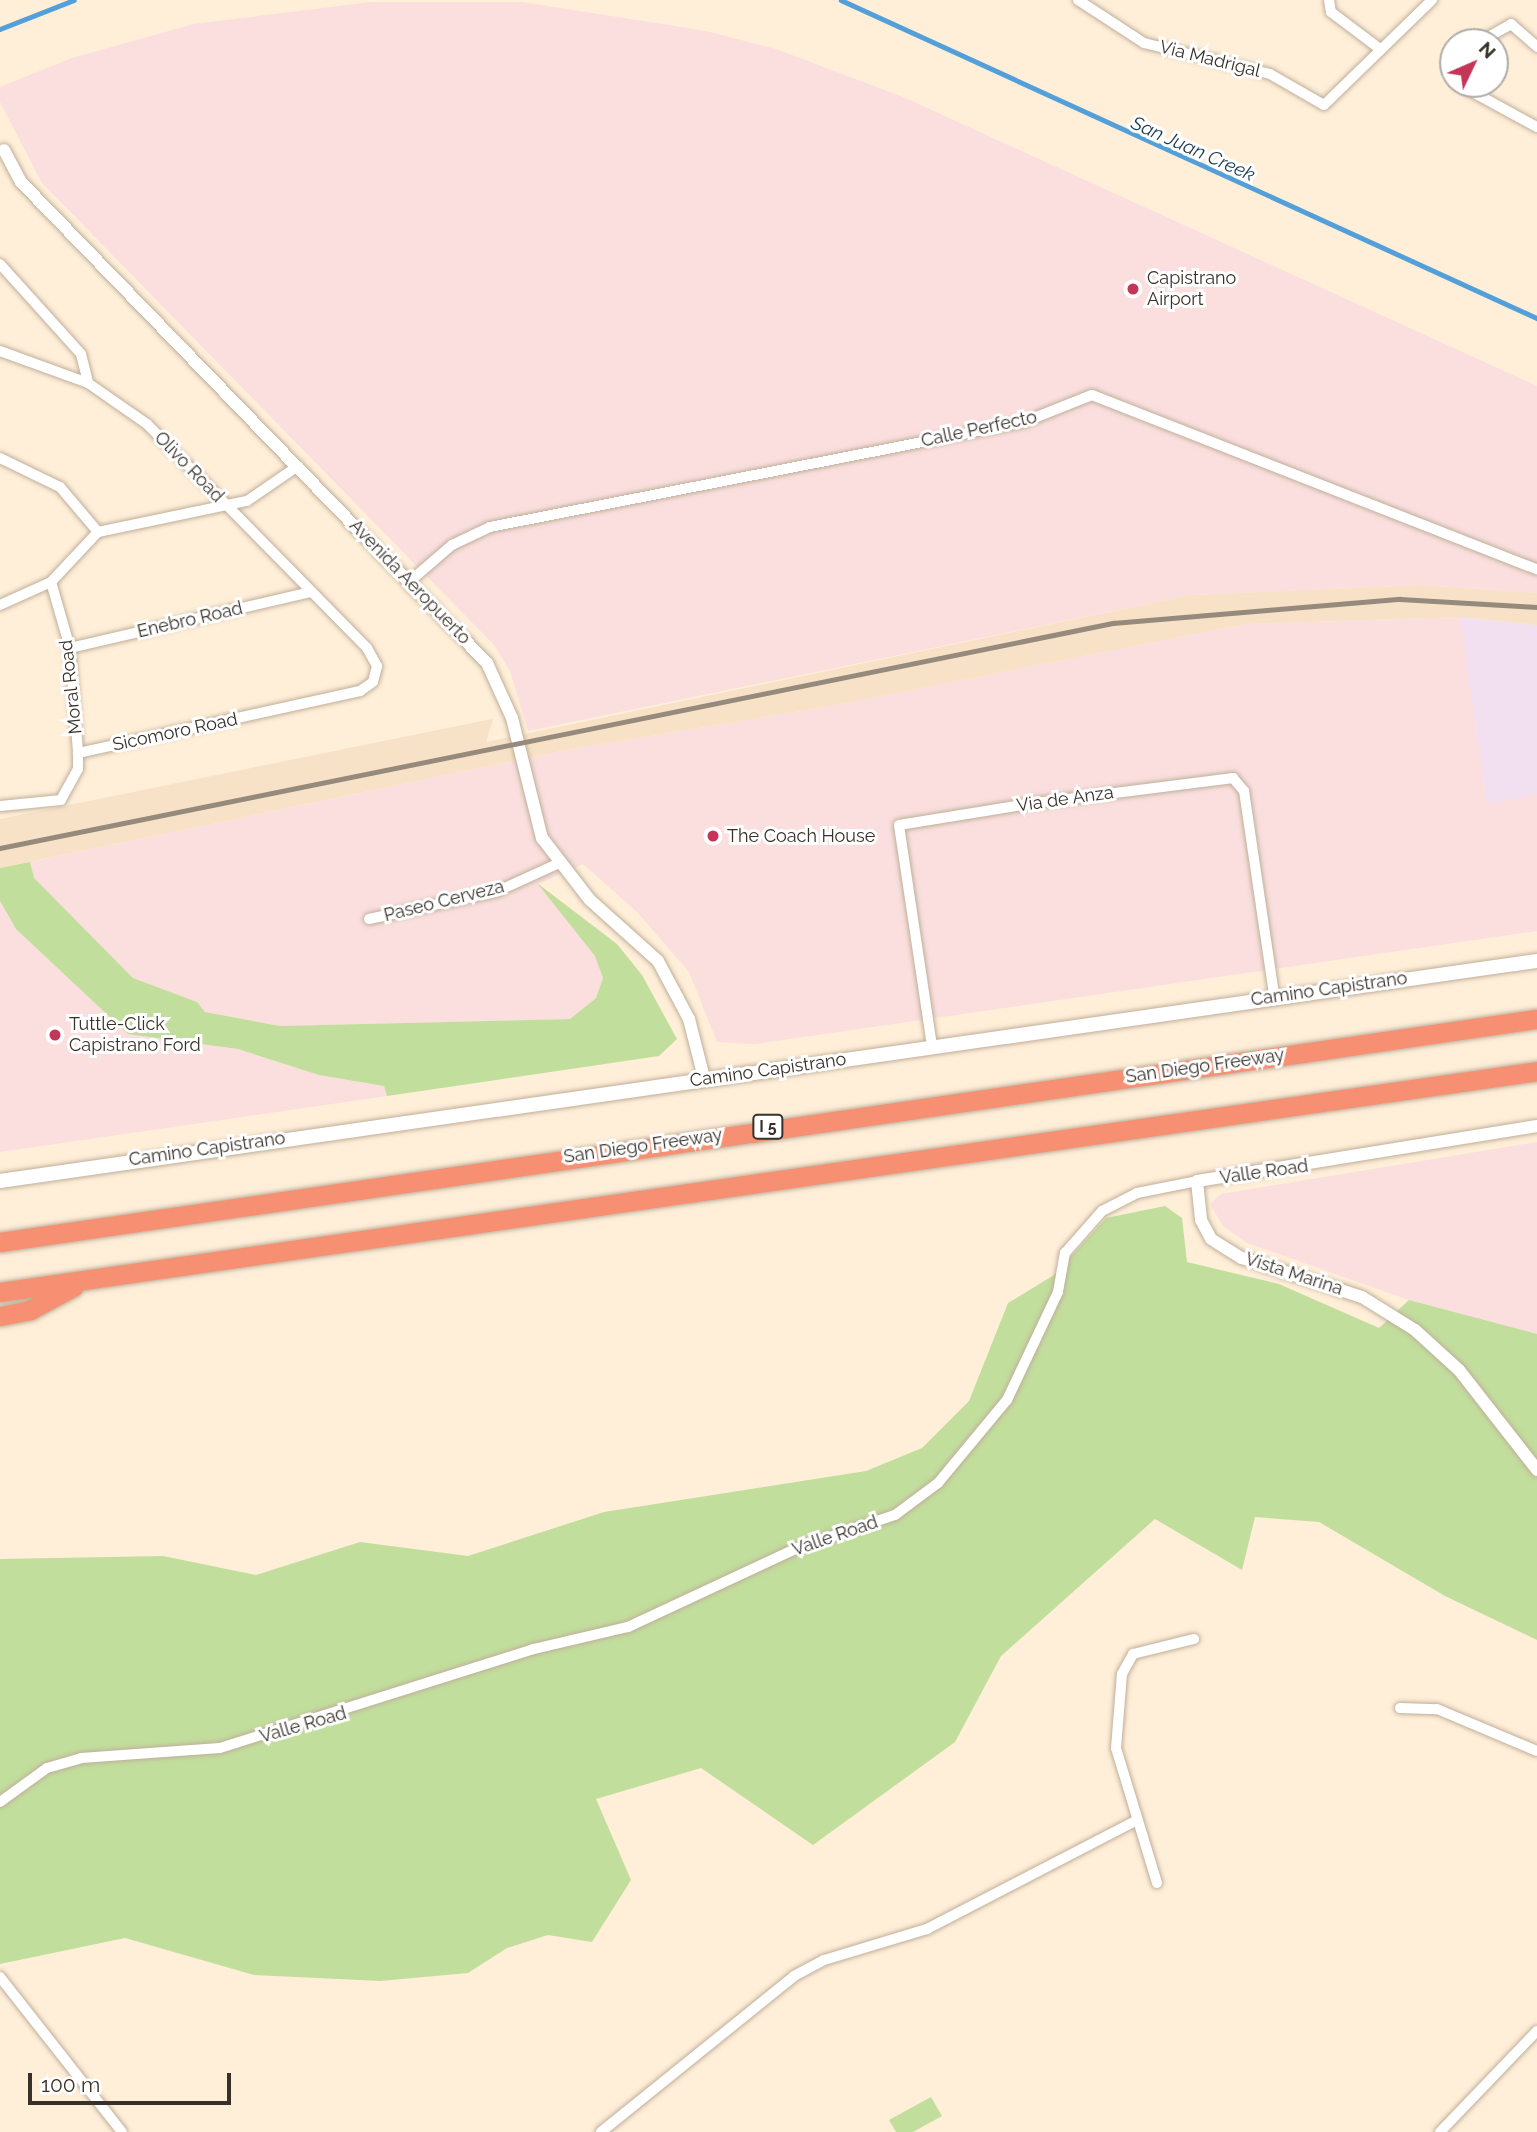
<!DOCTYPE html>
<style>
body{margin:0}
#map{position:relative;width:1537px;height:2132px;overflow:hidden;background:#ffeed8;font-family:Raleway,sans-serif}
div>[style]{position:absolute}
.commercial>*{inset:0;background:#fadfde}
.industrial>*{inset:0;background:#f2e0f1}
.built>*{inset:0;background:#f8e2c7}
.green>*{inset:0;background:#c2de9d}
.stream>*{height:4.5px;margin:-2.25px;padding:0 2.25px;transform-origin:2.25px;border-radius:2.25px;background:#539fd9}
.roads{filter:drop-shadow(0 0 2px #bfaf9a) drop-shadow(0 0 2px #bfaf9a)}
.minor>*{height:10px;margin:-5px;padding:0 5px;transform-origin:5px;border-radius:5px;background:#fff}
.tertiary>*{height:12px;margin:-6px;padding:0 6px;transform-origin:6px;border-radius:6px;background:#fff}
.secondary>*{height:14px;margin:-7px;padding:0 7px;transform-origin:7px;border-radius:7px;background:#fff}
.motorway>*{height:19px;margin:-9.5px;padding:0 9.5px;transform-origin:9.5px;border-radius:9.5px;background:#f78f73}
.rail>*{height:4.5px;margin:-2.25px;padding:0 2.25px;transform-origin:2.25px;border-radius:2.25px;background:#958a7c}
.dots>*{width:19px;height:19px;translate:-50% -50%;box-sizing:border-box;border:4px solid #fff;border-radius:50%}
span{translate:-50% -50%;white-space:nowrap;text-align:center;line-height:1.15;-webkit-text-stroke:6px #fff;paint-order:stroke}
.shield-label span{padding:2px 5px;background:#fff;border:2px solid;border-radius:5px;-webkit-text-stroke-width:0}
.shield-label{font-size:16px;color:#373129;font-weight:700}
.street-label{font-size:18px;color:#373129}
.poi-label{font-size:18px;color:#373129}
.left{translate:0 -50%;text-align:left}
.water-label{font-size:19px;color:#193a52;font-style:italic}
.north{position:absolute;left:1439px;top:28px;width:70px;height:70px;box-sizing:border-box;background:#fff;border:2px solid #afada9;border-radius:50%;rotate:46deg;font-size:19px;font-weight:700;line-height:28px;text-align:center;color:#373129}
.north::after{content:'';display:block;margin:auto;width:24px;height:32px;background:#c53558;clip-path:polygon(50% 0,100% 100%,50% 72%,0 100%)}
.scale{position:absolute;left:28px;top:2073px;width:203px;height:32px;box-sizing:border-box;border:4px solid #373129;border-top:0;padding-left:9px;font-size:21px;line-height:24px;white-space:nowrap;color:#373129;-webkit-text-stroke:5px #fff;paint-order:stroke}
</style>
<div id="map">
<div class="commercial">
<i style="clip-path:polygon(371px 2px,523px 2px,706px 31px,776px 49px,903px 97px,1537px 386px,1537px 593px,1423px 585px,1191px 595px,528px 731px,510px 671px,494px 645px,42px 183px,0 102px,0 87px,72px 58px,194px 24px)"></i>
<i style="clip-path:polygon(1460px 617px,1487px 804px,1537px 794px,1537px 931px,755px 1044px,717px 1042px,689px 972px,638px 913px,583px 864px,538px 884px,596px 956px,603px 978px,596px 998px,570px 1019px,280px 1026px,205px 1012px,197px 1002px,133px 978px,33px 878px,30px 862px,566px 750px,825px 707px,1246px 624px)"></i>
<i style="clip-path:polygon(0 901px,16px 929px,128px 1033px,238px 1049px,319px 1075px,384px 1086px,387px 1096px,0 1152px)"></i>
<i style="clip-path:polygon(1537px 1142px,1537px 1334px,1409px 1300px,1247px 1243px,1223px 1226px,1210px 1204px,1221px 1194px)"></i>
</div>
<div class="industrial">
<i style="clip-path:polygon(1460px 617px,1537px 625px,1537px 794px,1487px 804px)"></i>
</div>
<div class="built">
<i style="clip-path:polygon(1423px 585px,1537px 593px,1537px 625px,1460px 617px,1246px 624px,825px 707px,566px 750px,0 868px,0 819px,487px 720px,493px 719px,486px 742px,1191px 595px)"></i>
</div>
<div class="green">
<i style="clip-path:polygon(30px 862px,34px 878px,133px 978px,197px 1002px,205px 1012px,280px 1026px,570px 1019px,596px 998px,603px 978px,595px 956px,537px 883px,617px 944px,642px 975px,677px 1039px,659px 1056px,387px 1096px,384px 1086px,319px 1075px,238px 1049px,128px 1034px,16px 929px,0 901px,0 868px)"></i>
<i style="clip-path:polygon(1165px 1206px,1182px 1218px,1187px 1262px,1279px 1284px,1379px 1328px,1409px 1300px,1537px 1334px,1537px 1640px,1445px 1596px,1319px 1522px,1255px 1517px,1242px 1570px,1155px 1519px,1001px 1656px,955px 1742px,813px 1845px,701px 1768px,596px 1799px,631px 1880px,592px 1942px,548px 1935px,507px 1948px,468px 1973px,380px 1981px,254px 1975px,125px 1938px,0 1964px,0 1559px,163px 1556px,256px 1575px,360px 1542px,468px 1556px,604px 1512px,866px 1471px,922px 1448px,969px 1401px,1008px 1303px,1054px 1275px,1106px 1218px)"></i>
<i style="clip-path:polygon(931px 2097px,942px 2116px,913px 2132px,896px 2132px,889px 2120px)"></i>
</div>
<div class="stream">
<i style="left:841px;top:0;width:765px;rotate:24.56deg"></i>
<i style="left:0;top:29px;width:79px;rotate:-21.4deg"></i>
</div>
<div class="roads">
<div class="minor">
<i style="left:1078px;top:0;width:79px;rotate:33.1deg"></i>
<i style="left:1144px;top:43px;width:130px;rotate:13.8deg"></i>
<i style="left:1270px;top:74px;width:62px;rotate:29.9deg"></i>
<i style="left:1324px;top:105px;width:151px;rotate:-44.2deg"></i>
<i style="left:1329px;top:0;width:12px;rotate:81deg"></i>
<i style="left:1331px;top:12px;width:61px;rotate:37.1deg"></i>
<i style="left:1479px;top:42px;width:37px;rotate:-29deg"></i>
<i style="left:1511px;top:24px;width:35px;rotate:41deg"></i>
<i style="left:1458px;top:84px;width:90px;rotate:28.6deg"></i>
<i style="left:0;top:264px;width:121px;rotate:48deg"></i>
<i style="left:81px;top:354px;width:30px;rotate:76deg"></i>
<i style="left:88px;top:383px;width:72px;rotate:34.8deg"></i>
<i style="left:147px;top:424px;width:314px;rotate:45.5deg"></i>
<i style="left:367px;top:648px;width:21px;rotate:61deg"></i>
<i style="left:377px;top:666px;width:16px;rotate:104deg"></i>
<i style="left:373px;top:682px;width:16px;rotate:145deg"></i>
<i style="left:360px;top:691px;width:289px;rotate:167.6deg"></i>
<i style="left:78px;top:753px;width:16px;rotate:90deg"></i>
<i style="left:78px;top:769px;width:35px;rotate:119deg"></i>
<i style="left:61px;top:800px;width:61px;rotate:174.4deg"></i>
<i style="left:0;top:351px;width:94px;rotate:20deg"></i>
<i style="left:0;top:458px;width:67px;rotate:25.8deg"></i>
<i style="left:60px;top:487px;width:59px;rotate:49.8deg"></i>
<i style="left:98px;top:532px;width:152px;rotate:-11.8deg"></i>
<i style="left:247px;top:501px;width:62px;rotate:-34.5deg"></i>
<i style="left:51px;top:582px;width:69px;rotate:73.9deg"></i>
<i style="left:70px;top:648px;width:105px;rotate:85.6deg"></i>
<i style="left:409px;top:582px;width:57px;rotate:-40.7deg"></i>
<i style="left:452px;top:545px;width:42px;rotate:-25.3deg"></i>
<i style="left:490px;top:527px;width:544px;rotate:-11.12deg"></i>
<i style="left:1024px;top:422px;width:73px;rotate:-21.7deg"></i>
<i style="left:1092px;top:395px;width:478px;rotate:21.4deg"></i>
<i style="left:0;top:605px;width:56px;rotate:-24.3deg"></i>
<i style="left:51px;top:582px;width:69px;rotate:-46.8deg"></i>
<i style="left:70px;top:648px;width:246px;rotate:-13.1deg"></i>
<i style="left:369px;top:919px;width:132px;rotate:-12.2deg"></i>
<i style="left:498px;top:891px;width:65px;rotate:-24.6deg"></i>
<i style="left:932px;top:1046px;width:223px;rotate:-98.5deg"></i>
<i style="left:899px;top:825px;width:131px;rotate:-9.2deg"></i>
<i style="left:1028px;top:804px;width:207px;rotate:-7.2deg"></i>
<i style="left:1233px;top:778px;width:17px;rotate:50deg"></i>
<i style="left:1244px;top:791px;width:206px;rotate:81.6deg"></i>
<i style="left:1400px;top:1708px;width:37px;rotate:2deg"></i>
<i style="left:1437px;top:1709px;width:108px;rotate:22.8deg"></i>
<i style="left:0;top:1802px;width:58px;rotate:-35.9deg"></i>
<i style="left:47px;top:1768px;width:35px;rotate:-16deg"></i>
<i style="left:81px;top:1758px;width:139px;rotate:-4.1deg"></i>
<i style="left:220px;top:1748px;width:329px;rotate:-17.5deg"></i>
<i style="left:534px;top:1649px;width:97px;rotate:-13.2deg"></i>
<i style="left:628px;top:1627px;width:184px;rotate:-25deg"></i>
<i style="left:795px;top:1549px;width:106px;rotate:-18.8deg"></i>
<i style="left:895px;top:1515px;width:54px;rotate:-36.7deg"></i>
<i style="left:938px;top:1483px;width:108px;rotate:-50.3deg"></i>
<i style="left:1007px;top:1400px;width:119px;rotate:-64.7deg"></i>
<i style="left:1058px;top:1292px;width:40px;rotate:-80deg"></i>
<i style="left:1065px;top:1253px;width:56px;rotate:-48.6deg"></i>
<i style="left:1102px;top:1211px;width:39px;rotate:-27deg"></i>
<i style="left:1137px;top:1193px;width:61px;rotate:-11.3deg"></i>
<i style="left:1157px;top:1883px;width:141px;rotate:-106.9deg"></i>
<i style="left:1116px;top:1748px;width:74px;rotate:-85.4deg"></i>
<i style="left:1122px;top:1674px;width:23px;rotate:-61deg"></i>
<i style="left:1133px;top:1654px;width:63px;rotate:-13.8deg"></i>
<i style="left:0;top:1977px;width:197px;rotate:51.8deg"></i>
<i style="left:601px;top:2132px;width:248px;rotate:-38.9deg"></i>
<i style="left:794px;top:1976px;width:34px;rotate:-28deg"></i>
<i style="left:824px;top:1960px;width:108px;rotate:-16.8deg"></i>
<i style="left:927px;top:1929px;width:237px;rotate:-27.4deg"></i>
<i style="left:1440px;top:2132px;width:140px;rotate:-46.2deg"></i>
</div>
<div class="tertiary">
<i style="left:4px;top:150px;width:36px;rotate:62deg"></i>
<i style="left:21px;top:182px;width:670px;rotate:45.91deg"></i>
<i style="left:487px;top:663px;width:60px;rotate:65.6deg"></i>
<i style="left:512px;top:718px;width:124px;rotate:76deg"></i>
<i style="left:542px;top:838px;width:78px;rotate:52.3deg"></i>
<i style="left:590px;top:900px;width:91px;rotate:41.9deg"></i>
<i style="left:658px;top:961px;width:66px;rotate:61.9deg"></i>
<i style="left:689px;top:1019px;width:61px;rotate:75.7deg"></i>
<i style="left:1537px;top:1126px;width:344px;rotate:170.8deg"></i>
<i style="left:1197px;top:1181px;width:39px;rotate:84deg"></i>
<i style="left:1201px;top:1220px;width:21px;rotate:62deg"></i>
<i style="left:1211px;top:1239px;width:36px;rotate:32deg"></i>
<i style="left:1242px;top:1258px;width:126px;rotate:18deg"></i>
<i style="left:1362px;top:1297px;width:62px;rotate:31.9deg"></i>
<i style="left:1415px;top:1330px;width:59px;rotate:42.3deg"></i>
<i style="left:1459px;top:1370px;width:127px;rotate:52deg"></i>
</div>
<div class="secondary">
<i style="left:0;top:1181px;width:1553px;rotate:-8.15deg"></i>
</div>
<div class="motorway">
<i style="left:0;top:1242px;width:1553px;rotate:-8.26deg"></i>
<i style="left:0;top:1292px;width:1553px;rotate:-8.18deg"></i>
<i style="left:0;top:1316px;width:31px;rotate:-11deg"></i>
<i style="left:30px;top:1310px;width:49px;rotate:-28.1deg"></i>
</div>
</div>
<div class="rail">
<i style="left:0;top:848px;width:1136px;rotate:-11.43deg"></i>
<i style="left:1113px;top:623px;width:288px;rotate:-4.8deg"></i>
<i style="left:1400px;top:599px;width:137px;rotate:3.3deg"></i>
</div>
<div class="dots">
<i style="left:1133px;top:289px;background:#c53558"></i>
<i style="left:713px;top:836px;background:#c53558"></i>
<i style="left:55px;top:1035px;background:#c53558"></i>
</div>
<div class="shield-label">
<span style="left:768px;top:1127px">I 5</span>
</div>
<div class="street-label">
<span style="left:1210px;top:59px;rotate:14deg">Via Madrigal</span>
<span style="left:979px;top:429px;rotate:-12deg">Calle Perfecto</span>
<span style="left:189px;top:467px;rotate:46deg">Olivo Road</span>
<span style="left:410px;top:582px;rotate:46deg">Avenida Aeropuerto</span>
<span style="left:190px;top:620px;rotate:-13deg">Enebro Road</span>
<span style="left:71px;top:687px;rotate:-96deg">Moral Road</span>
<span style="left:175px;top:732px;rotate:-12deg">Sicomoro Road</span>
<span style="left:1065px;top:799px;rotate:-8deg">Via de Anza</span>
<span style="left:444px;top:901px;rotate:-14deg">Paseo Cerveza</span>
<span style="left:1329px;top:989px;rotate:-8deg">Camino Capistrano</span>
<span style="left:1205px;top:1066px;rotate:-8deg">San Diego Freeway</span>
<span style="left:768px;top:1070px;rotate:-8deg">Camino Capistrano</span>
<span style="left:643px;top:1146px;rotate:-8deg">San Diego Freeway</span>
<span style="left:207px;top:1149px;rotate:-8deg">Camino Capistrano</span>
<span style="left:1264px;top:1172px;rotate:-8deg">Valle Road</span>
<span style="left:1294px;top:1274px;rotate:18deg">Vista Marina</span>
<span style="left:835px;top:1536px;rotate:-19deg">Valle Road</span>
<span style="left:303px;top:1725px;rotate:-16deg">Valle Road</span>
</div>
<div class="poi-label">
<span class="left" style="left:1147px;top:289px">Capistrano<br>Airport</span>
<span class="left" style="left:727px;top:836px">The Coach House</span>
<span class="left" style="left:69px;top:1035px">Tuttle-Click<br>Capistrano Ford</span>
</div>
<div class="water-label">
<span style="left:1193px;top:149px;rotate:24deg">San Juan Creek</span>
</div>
<div class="north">N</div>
<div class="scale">100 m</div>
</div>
